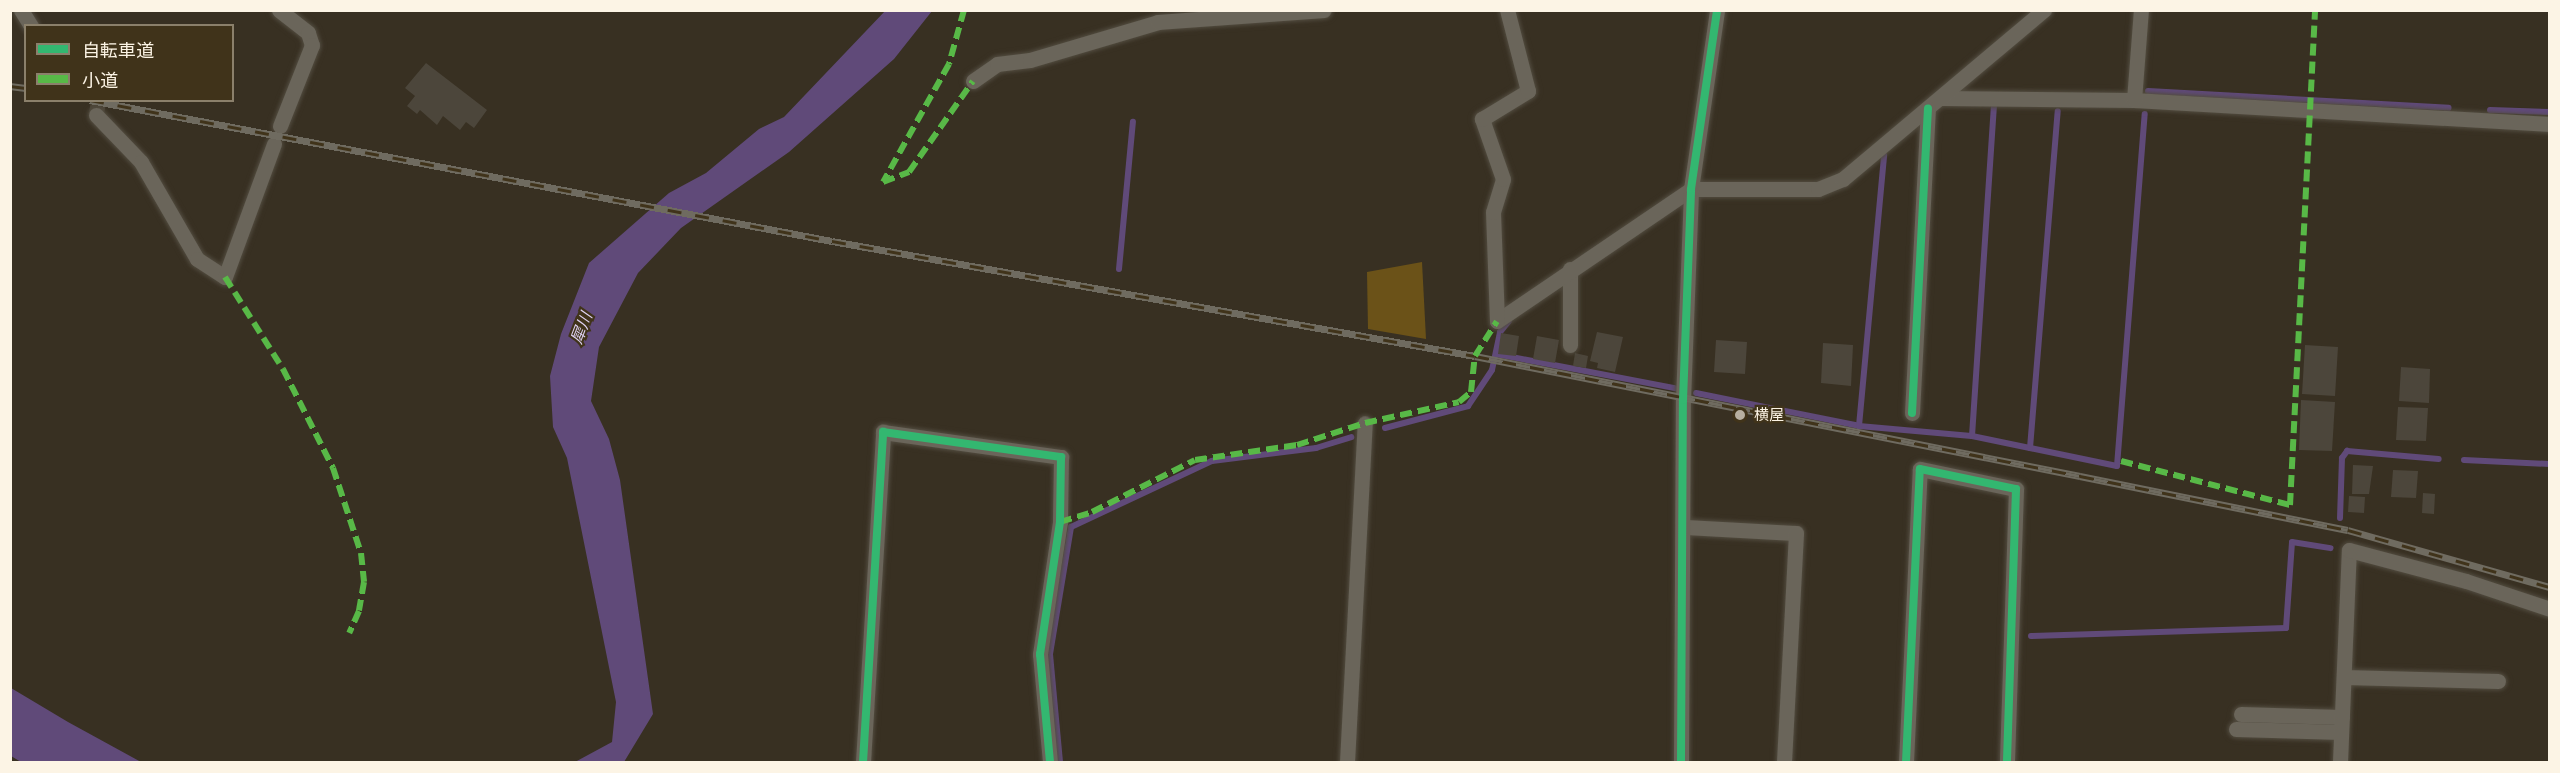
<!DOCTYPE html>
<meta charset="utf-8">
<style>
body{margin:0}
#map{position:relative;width:2560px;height:773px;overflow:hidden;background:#383022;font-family:"Playfair Display","Noto Sans JP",serif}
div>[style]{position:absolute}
.forest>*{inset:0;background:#6b5218}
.water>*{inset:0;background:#604a79}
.stream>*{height:6px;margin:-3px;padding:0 3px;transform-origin:3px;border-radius:3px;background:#604a79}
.building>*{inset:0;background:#4c463b}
.street-tunnel>*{height:15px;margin-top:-7.5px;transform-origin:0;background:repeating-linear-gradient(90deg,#4c4436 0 15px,transparent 0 23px)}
.roads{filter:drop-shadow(0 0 2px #524c40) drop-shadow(0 0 2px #524c40)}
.street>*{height:15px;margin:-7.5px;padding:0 7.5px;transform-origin:7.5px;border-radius:7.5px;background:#6a655a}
.rail>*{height:7px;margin-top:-3.5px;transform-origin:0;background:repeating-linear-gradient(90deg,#40331a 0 14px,#6f6b60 0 28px);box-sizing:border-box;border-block:2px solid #6f6b60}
.quiet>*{height:6px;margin-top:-3px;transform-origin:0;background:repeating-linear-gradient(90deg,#58b947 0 12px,transparent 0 18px)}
.cycleway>*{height:8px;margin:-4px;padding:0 4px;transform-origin:4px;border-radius:4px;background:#33b770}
.dots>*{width:16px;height:16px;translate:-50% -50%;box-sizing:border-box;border:3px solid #40331a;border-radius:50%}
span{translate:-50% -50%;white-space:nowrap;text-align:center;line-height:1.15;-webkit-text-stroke:4.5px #40331a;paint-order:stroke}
.poi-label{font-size:15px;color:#fcf4e5}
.left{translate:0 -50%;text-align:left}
.water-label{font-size:16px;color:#ded2f3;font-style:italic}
.frame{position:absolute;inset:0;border:12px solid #fcf4e5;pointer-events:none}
.legend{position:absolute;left:24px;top:24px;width:210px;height:78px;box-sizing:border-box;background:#40331a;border:2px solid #8b806b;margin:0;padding:8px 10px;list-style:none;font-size:18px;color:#fcf4e5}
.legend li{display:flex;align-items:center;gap:12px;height:30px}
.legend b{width:30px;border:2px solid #8b806b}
</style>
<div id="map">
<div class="forest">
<i style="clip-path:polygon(1422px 262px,1426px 339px,1368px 329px,1367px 272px)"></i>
</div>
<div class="water">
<i style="clip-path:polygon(886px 10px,932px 11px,894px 59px,789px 152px,681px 228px,638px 273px,599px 347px,591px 401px,609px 439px,620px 480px,653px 714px,624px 762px,575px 762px,612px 742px,616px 702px,567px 458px,553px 427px,550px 376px,561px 334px,589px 263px,669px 193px,706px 173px,759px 129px,784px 117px)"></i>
<i style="clip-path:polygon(11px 688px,68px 722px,141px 762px,21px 762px,11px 756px)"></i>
</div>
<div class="stream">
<i style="left:2148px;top:91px;width:301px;rotate:3.2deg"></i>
<i style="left:2490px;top:110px;width:60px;rotate:1.9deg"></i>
<i style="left:1119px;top:269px;width:148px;rotate:-84.6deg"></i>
<i style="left:1496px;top:354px;width:186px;rotate:10.8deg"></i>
<i style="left:1696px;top:393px;width:166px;rotate:11.4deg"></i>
<i style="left:1859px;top:426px;width:113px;rotate:5.1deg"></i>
<i style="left:1972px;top:436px;width:148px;rotate:11.7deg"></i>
<i style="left:2117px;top:466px;width:353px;rotate:-85.5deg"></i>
<i style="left:1859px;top:426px;width:272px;rotate:-84.7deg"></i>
<i style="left:1385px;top:428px;width:86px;rotate:-14.8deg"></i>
<i style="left:1468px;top:406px;width:43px;rotate:-56.3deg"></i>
<i style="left:1492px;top:370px;width:39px;rotate:-78deg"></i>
<i style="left:1500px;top:332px;width:14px;rotate:-51deg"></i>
<i style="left:1972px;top:436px;width:330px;rotate:-86.2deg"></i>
<i style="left:2030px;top:448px;width:338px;rotate:-85.3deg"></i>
<i style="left:2464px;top:460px;width:86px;rotate:2.7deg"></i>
<i style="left:2340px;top:518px;width:60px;rotate:-88.1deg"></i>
<i style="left:2342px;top:458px;width:9px;rotate:-54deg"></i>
<i style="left:2347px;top:451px;width:92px;rotate:5deg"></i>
<i style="left:2031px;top:636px;width:255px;rotate:-1.8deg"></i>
<i style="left:2286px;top:628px;width:86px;rotate:-86deg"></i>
<i style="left:2292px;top:542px;width:39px;rotate:9deg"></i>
<i style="left:1060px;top:762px;width:108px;rotate:-95.3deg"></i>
<i style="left:1050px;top:654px;width:129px;rotate:-80.6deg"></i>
<i style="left:1071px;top:527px;width:156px;rotate:-25.1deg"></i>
<i style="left:1212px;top:461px;width:105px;rotate:-7.1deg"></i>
<i style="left:1316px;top:448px;width:37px;rotate:-17deg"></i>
</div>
<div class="building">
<i style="clip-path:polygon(426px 63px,487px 110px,474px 128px,466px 122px,460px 130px,443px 116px,437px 125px,420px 110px,417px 114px,407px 106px,415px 96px,405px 88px)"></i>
<i style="clip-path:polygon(1597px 332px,1623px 337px,1615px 372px,1597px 368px,1598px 363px,1590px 361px)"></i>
<i style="clip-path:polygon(1501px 333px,1519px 336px,1516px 356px,1498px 354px)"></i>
<i style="clip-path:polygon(1537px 336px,1559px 340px,1555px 363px,1533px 359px)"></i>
<i style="clip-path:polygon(1716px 340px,1747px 342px,1745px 374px,1714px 372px)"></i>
<i style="clip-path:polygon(1823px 343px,1853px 345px,1851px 386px,1821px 383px)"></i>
<i style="clip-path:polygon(2305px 345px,2338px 347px,2335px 396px,2302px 394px)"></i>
<i style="clip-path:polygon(1575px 353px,1588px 356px,1586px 368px,1573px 366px)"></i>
<i style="clip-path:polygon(2401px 367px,2430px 369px,2429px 403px,2399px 401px)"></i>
<i style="clip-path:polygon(2301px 400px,2335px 402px,2332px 451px,2299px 450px)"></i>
<i style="clip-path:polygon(2398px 407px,2428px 408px,2426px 441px,2396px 440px)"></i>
<i style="clip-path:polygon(2353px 465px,2373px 466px,2369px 494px,2352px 494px)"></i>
<i style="clip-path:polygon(2393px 470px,2418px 471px,2416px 498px,2391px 497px)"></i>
<i style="clip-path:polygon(2423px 493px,2435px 494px,2434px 514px,2422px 513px)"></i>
<i style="clip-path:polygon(2349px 496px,2365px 497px,2364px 513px,2348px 512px)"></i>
</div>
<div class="street-tunnel">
<i style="left:96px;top:115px;width:15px;rotate:-79deg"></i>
</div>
<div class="roads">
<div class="street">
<i style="left:21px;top:10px;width:19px;rotate:58deg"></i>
<i style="left:279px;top:10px;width:37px;rotate:38deg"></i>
<i style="left:308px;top:33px;width:13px;rotate:72deg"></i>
<i style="left:312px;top:45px;width:87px;rotate:111.6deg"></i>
<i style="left:973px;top:81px;width:29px;rotate:-35deg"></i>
<i style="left:997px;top:64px;width:33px;rotate:-7deg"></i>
<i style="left:1030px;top:60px;width:134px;rotate:-16.5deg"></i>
<i style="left:1158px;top:22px;width:166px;rotate:-4.1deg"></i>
<i style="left:1941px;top:98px;width:193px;rotate:0.6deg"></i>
<i style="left:2134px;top:100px;width:417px;rotate:3.3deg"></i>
<i style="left:2134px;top:100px;width:90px;rotate:-85.6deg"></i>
<i style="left:96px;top:115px;width:65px;rotate:46.2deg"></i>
<i style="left:141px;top:162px;width:112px;rotate:60deg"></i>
<i style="left:197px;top:259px;width:33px;rotate:33deg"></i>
<i style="left:225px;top:277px;width:142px;rotate:-69.8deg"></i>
<i style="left:1570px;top:269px;width:76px;rotate:90deg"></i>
<i style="left:1497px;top:321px;width:235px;rotate:-34.2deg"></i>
<i style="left:1691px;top:189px;width:127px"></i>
<i style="left:1818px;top:189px;width:27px;rotate:-22deg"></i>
<i style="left:1843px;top:179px;width:263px;rotate:-40.1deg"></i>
<i style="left:1497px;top:321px;width:109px;rotate:-92.1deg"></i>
<i style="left:1493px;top:212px;width:34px;rotate:-73deg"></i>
<i style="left:1503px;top:179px;width:64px;rotate:-109.3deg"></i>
<i style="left:1482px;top:119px;width:54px;rotate:-31.3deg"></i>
<i style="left:1528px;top:91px;width:84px;rotate:-104.5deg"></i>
<i style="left:1912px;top:413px;width:305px;rotate:-87deg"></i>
<i style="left:1684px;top:527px;width:112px;rotate:3.1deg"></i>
<i style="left:1796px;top:533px;width:229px;rotate:93deg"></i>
<i style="left:2344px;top:677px;width:154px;rotate:1.5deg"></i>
<i style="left:2241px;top:714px;width:101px;rotate:1.7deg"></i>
<i style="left:2236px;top:729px;width:105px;rotate:1.6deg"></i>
<i style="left:863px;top:762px;width:331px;rotate:-86.5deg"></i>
<i style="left:883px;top:432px;width:180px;rotate:8deg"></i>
<i style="left:1061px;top:457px;width:65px;rotate:90.9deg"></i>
<i style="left:1060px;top:522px;width:134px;rotate:98.6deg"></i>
<i style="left:1040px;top:654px;width:108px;rotate:84.7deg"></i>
<i style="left:1347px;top:762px;width:339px;rotate:-87deg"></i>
<i style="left:1681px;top:762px;width:362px;rotate:-89.7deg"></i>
<i style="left:1683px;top:400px;width:211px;rotate:-87.8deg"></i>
<i style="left:1691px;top:189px;width:181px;rotate:-81.7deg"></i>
<i style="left:1906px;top:762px;width:293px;rotate:-87.3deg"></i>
<i style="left:1920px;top:469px;width:98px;rotate:11.8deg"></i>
<i style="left:2016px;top:489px;width:273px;rotate:91.9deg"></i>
<i style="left:2340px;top:762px;width:212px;rotate:-87.6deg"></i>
<i style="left:2349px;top:550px;width:121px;rotate:14.8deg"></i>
<i style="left:2466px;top:581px;width:89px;rotate:18.4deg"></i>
</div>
</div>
<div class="rail">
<i style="left:10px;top:86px;width:16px;rotate:7deg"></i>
<i style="left:90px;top:100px;width:755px;rotate:10.76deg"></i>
<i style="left:832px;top:241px;width:653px;rotate:10.14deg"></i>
<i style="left:1475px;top:356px;width:617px;rotate:11.22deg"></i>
<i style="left:2080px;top:476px;width:273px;rotate:11.4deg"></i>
<i style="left:2348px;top:530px;width:210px;rotate:15.8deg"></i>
</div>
<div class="quiet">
<i style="left:964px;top:10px;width:56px;rotate:105.5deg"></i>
<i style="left:949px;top:64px;width:135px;rotate:119.2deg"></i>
<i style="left:883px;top:182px;width:28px;rotate:-21deg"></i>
<i style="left:909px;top:172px;width:111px;rotate:-54.9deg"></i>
<i style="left:225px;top:277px;width:109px;rotate:57.8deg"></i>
<i style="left:283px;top:369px;width:111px;rotate:63.2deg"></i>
<i style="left:333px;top:468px;width:89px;rotate:71.8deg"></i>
<i style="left:361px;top:553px;width:29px;rotate:84deg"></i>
<i style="left:364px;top:582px;width:29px;rotate:100deg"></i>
<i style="left:359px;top:611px;width:24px;rotate:114deg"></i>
<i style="left:2121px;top:461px;width:175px;rotate:14.6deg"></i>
<i style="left:2290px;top:505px;width:496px;rotate:-87.1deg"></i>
<i style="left:1060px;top:522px;width:34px;rotate:-17deg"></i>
<i style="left:1092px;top:512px;width:115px;rotate:-26.8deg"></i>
<i style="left:1195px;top:460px;width:103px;rotate:-8.4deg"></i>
<i style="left:1297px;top:445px;width:71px;rotate:-17.9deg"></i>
<i style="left:1365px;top:423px;width:96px;rotate:-12.6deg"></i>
<i style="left:1459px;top:402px;width:16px;rotate:-40deg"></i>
<i style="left:1471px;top:392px;width:36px;rotate:-84deg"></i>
<i style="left:1475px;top:356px;width:41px;rotate:-57.8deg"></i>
</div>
<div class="cycleway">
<i style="left:1912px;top:413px;width:305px;rotate:-87deg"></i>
<i style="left:863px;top:762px;width:331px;rotate:-86.5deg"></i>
<i style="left:883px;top:432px;width:180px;rotate:8deg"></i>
<i style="left:1061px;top:457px;width:65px;rotate:90.9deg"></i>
<i style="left:1060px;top:522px;width:134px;rotate:98.6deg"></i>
<i style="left:1040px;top:654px;width:108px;rotate:84.7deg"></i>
<i style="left:1681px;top:762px;width:362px;rotate:-89.7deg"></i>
<i style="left:1683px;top:400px;width:211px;rotate:-87.8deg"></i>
<i style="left:1691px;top:189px;width:181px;rotate:-81.7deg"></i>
<i style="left:1906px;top:762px;width:293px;rotate:-87.3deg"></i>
<i style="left:1920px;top:469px;width:98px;rotate:11.8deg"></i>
<i style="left:2016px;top:489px;width:273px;rotate:91.9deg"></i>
</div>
<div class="dots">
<i style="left:1740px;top:415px;background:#b7afa1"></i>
</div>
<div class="poi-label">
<span class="left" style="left:1754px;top:415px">横屋</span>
</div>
<div class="water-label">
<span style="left:581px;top:328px;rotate:-69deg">犀川</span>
</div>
<div class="frame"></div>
<ul class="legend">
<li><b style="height:8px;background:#33b770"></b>自転車道</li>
<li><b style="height:8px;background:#58b947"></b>小道</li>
</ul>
</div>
